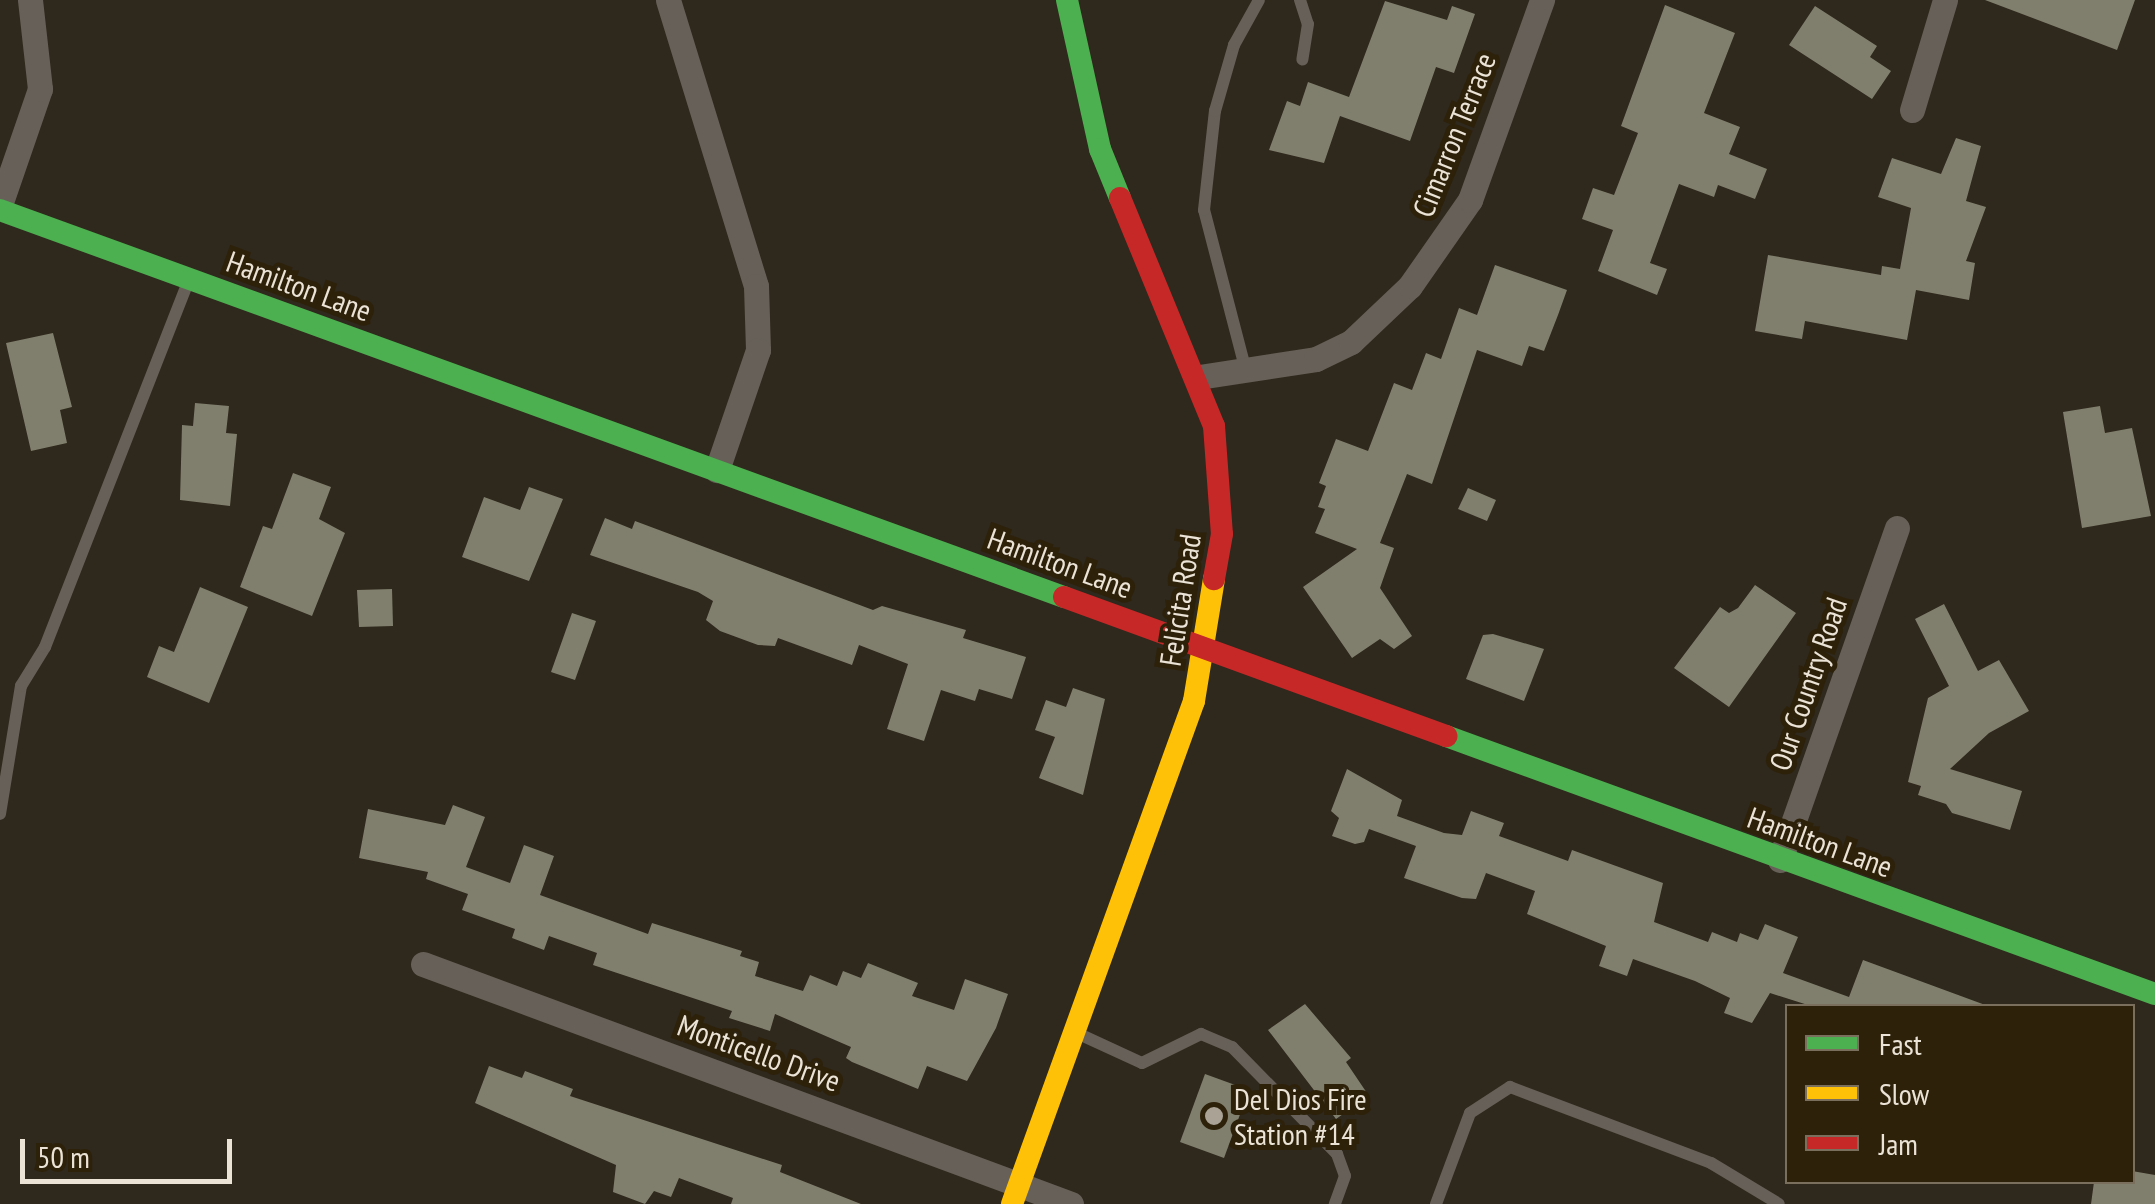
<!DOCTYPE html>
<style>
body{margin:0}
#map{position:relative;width:2155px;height:1204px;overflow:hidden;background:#2f281c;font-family:"PT Sans Narrow",sans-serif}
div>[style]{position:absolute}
.building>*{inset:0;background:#807f6e}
.lane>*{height:12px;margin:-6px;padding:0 6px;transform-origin:6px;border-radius:6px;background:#666058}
.street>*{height:25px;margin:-12.5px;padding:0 12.5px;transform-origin:12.5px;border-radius:12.5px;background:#666058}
.fast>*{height:22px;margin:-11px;padding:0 11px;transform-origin:11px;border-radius:11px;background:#4caf50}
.slow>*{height:22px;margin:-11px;padding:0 11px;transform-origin:11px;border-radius:11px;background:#ffc107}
.jam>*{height:22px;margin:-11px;padding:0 11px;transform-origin:11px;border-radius:11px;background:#c62828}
.dots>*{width:28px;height:28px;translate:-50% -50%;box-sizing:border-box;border:5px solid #2d210a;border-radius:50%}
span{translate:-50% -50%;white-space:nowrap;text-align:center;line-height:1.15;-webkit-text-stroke:10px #2d210a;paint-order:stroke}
.street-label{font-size:30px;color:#ebe3d6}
.poi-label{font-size:30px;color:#ebe3d6}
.left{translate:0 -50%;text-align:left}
.legend{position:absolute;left:1785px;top:1004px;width:350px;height:180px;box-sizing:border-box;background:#2d210a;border:2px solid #796f5c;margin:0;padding:12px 18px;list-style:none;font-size:30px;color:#ebe3d6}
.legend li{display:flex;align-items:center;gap:20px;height:50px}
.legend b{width:50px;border:2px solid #796f5c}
.scale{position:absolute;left:20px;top:1139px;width:212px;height:45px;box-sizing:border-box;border:5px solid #ebe3d6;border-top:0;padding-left:12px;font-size:30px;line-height:35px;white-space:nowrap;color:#ebe3d6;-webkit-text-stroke:8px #2d210a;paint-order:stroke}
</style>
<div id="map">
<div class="building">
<i style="clip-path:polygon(1985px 0,2135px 0,2117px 50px)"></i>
<i style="clip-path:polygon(1385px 1px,1447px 20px,1452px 6px,1475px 14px,1454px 73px,1436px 67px,1410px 141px,1340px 116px,1324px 163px,1269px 150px,1287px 101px,1300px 106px,1308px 82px,1349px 97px)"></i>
<i style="clip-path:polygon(1665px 5px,1735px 33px,1704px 113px,1740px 127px,1729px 154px,1767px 169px,1755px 199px,1718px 185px,1714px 197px,1679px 184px,1650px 263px,1667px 269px,1657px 295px,1598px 271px,1613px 230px,1582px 219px,1593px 188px,1614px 195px,1638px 133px,1621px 126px)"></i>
<i style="clip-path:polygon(1815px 6px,1877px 46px,1870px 57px,1891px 71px,1872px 99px,1789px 45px)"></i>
<i style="clip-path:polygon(1956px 138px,1981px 146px,1966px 201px,1986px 207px,1966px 261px,1975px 263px,1969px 300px,1916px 290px,1907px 340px,1805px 321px,1802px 339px,1755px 331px,1768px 255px,1881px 275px,1882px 266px,1900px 269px,1911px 208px,1878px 197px,1892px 158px,1941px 174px)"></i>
<i style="clip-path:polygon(1495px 265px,1567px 290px,1558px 315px,1544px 351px,1529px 346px,1522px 366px,1477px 350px,1432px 484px,1407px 474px,1380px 543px,1394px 548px,1380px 588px,1412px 636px,1394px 649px,1380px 639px,1352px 658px,1303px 587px,1357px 549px,1315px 533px,1325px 509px,1318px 507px,1326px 486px,1319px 483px,1336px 439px,1368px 451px,1394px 383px,1412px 390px,1426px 353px,1441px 359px,1459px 308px,1477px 315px)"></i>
<i style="clip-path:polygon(53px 333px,72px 407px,60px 410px,67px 443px,31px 451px,6px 343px)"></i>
<i style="clip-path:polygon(195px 403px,229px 406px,226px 433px,237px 434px,230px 506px,180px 500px,182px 425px,193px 426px)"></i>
<i style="clip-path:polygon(2100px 406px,2105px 433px,2132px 428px,2151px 516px,2082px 528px,2063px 412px)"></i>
<i style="clip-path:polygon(293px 473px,331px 487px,319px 519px,345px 533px,312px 616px,240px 587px,263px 526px,272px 529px)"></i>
<i style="clip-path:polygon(529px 487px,563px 499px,529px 581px,462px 557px,484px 497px,520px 510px)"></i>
<i style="clip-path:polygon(1468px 488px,1496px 500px,1487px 521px,1458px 509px)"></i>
<i style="clip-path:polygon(605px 518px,632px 529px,635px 521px,873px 610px,882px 606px,966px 630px,963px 638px,1026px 657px,1012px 699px,979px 689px,975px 701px,941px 690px,924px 741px,887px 729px,908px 664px,859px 645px,852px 665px,778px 638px,775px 646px,758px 645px,720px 631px,706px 620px,713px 601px,698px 592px,590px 555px)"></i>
<i style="clip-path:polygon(1755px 585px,1796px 613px,1729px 707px,1674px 668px,1720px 607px,1729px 613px,1738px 608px)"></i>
<i style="clip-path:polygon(200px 587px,248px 607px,209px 703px,147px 677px,159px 646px,174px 652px)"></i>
<i style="clip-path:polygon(392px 589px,393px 626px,359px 627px,357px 590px)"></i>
<i style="clip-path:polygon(1944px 604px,1978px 671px,1999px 660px,2029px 711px,1989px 733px,1950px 769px,2022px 791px,2010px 830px,1952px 813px,1946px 804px,1918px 795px,1921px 786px,1908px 782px,1928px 698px,1949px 686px,1915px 619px)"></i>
<i style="clip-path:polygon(572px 613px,596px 621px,575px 680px,551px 672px)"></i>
<i style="clip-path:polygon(1493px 634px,1544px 649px,1524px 701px,1466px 679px,1483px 635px)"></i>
<i style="clip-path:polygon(1073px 688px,1105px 699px,1083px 795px,1039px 778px,1055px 737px,1035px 730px,1046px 700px,1066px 707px)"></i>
<i style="clip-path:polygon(1347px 769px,1402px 800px,1397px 816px,1444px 833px,1462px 835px,1471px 811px,1504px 823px,1499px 836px,1568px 861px,1572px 850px,1663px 883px,1654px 922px,1708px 942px,1712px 932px,1737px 942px,1740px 933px,1758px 940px,1765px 924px,1798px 937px,1783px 973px,1849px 997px,1863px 960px,1988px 1006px,1811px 1006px,1770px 993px,1752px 1023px,1724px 1013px,1730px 998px,1695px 981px,1633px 959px,1627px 976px,1599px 966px,1606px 946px,1527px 914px,1535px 891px,1486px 873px,1476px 899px,1462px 898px,1404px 878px,1416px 846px,1369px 829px,1364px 842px,1355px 844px,1332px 836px,1339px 818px,1331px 811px)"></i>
<i style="clip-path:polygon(453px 805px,485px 817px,466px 867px,510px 883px,524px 845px,554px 856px,540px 895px,648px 934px,652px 923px,742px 951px,740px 956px,759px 962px,755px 976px,803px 991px,810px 975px,837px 986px,843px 971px,861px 978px,868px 963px,918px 983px,912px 996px,954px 1010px,965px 979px,1008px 994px,996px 1028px,967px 1081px,927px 1066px,918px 1089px,852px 1062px,846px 1058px,851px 1047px,775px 1014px,770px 1031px,729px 1018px,732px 1011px,593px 965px,597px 953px,549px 936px,544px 950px,512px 938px,515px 929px,462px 910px,468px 894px,426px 879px,428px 872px,359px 858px,368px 809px,445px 825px)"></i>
<i style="clip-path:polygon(1305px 1004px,1351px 1058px,1346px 1062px,1369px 1096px,1336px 1119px,1268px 1030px)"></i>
<i style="clip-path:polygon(489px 1066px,522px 1078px,525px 1071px,573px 1089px,570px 1096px,782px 1165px,780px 1172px,861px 1204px,731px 1204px,733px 1198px,679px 1178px,671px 1197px,654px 1191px,645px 1204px,613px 1192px,616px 1165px,475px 1103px)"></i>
<i style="clip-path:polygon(1205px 1074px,1249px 1090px,1224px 1158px,1180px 1142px)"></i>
<i style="clip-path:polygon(2132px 1171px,2155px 1175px,2155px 1204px,2091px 1204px,2094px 1182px,2132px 1182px)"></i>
</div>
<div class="lane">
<i style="left:1300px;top:0;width:25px;rotate:72deg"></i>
<i style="left:1308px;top:24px;width:36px;rotate:99deg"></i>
<i style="left:1246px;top:371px;width:166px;rotate:-104.6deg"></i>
<i style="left:1204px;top:210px;width:100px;rotate:-83.7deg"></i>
<i style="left:1215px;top:111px;width:69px;rotate:-73.9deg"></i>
<i style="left:1234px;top:45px;width:51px;rotate:-60.9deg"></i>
<i style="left:0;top:814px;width:130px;rotate:-80.7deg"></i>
<i style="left:21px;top:686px;width:46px;rotate:-58.4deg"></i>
<i style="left:45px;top:647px;width:392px;rotate:-68.6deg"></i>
<i style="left:1079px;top:1034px;width:69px;rotate:24.7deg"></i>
<i style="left:1142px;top:1063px;width:66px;rotate:-26.2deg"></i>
<i style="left:1201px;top:1034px;width:34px;rotate:23deg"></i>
<i style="left:1232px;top:1047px;width:150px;rotate:45.5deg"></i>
<i style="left:1337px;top:1154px;width:23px;rotate:70deg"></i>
<i style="left:1345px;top:1176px;width:30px;rotate:110deg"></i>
<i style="left:1436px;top:1204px;width:97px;rotate:-69.5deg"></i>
<i style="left:1470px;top:1113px;width:48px;rotate:-33deg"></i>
<i style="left:1510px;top:1087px;width:215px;rotate:20.7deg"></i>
<i style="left:1711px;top:1163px;width:79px;rotate:31.1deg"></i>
</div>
<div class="street">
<i style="left:668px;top:0;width:299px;rotate:72.9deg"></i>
<i style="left:756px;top:286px;width:64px;rotate:88.2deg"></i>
<i style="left:758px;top:350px;width:127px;rotate:108.9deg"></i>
<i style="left:1912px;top:110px;width:115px;rotate:-73.3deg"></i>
<i style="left:0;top:205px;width:123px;rotate:-71deg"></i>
<i style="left:40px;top:89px;width:90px;rotate:-96.4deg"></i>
<i style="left:1199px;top:377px;width:118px;rotate:-8.7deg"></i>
<i style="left:1316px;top:359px;width:39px;rotate:-26deg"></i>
<i style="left:1351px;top:342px;width:81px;rotate:-43.5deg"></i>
<i style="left:1410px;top:286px;width:105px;rotate:-55.1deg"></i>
<i style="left:1470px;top:200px;width:213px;rotate:-70.2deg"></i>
<i style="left:1780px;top:860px;width:352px;rotate:-70.6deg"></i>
<i style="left:423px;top:964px;width:691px;rotate:20.32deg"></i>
</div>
<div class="fast">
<i style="left:1067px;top:0;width:153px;rotate:77.5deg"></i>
<i style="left:1100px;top:149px;width:53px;rotate:67.8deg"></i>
<i style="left:0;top:210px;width:1132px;rotate:19.99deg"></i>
<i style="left:1446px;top:736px;width:754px;rotate:20deg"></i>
</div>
<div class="slow">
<i style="left:1012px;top:1204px;width:535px;rotate:-70.11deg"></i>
<i style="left:1194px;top:701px;width:124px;rotate:-80.7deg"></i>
</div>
<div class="jam">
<i style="left:1120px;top:198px;width:247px;rotate:67.6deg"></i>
<i style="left:1214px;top:426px;width:108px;rotate:85.8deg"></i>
<i style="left:1222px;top:534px;width:46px;rotate:100.1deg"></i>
<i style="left:1064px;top:597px;width:407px;rotate:20deg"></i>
</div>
<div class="dots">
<i style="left:1214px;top:1116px;background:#a9a295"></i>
</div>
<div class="street-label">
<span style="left:1454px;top:135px;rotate:-68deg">Cimarron Terrace</span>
<span style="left:299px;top:286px;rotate:20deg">Hamilton Lane</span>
<span style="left:1060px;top:563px;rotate:20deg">Hamilton Lane</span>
<span style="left:1180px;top:600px;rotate:-81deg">Felicita Road</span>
<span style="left:1808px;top:684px;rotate:-71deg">Our Country Road</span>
<span style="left:1820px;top:842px;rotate:20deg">Hamilton Lane</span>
<span style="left:759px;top:1053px;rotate:20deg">Monticello Drive</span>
</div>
<div class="poi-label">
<span class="left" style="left:1234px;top:1116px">Del Dios Fire<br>Station #14</span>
</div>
<ul class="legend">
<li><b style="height:12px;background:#4caf50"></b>Fast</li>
<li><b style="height:12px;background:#ffc107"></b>Slow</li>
<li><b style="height:12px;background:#c62828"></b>Jam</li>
</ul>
<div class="scale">50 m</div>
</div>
